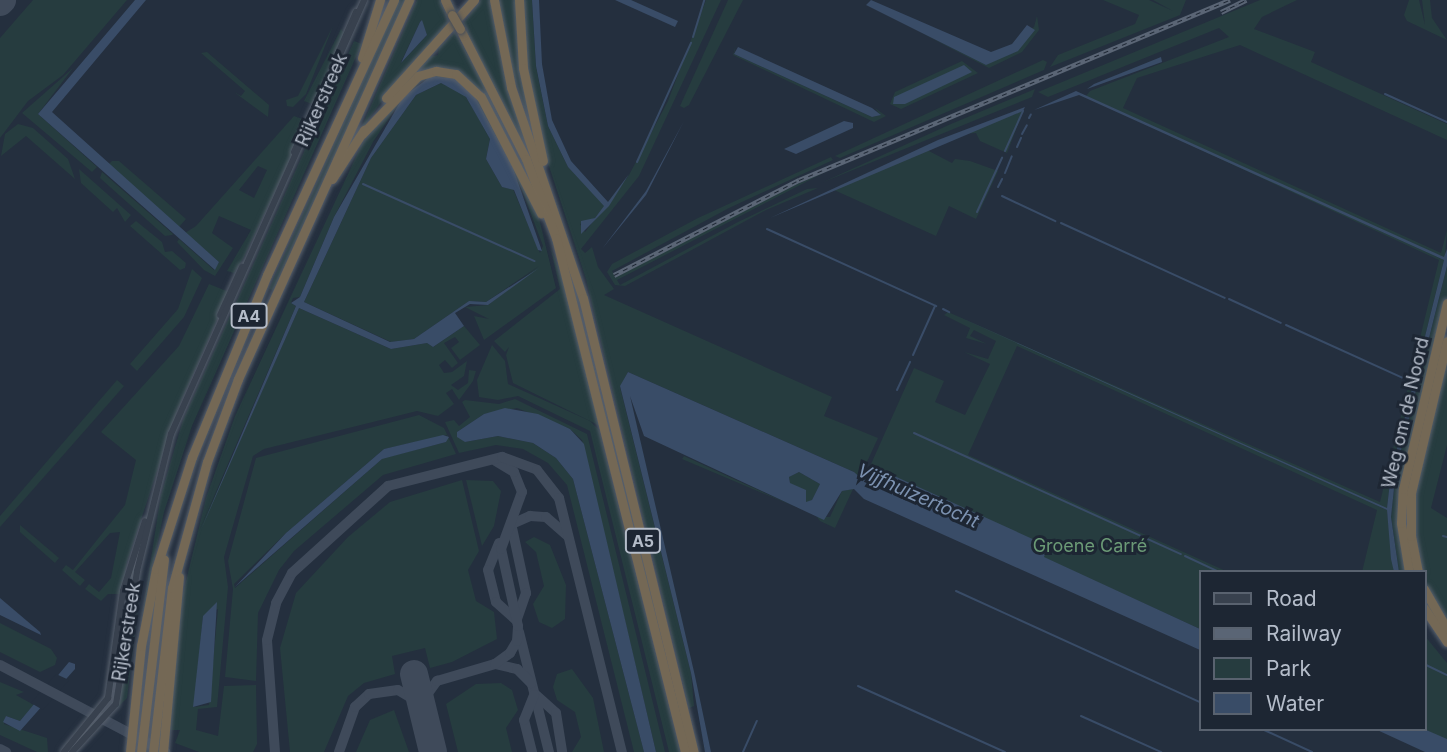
<!DOCTYPE html>
<meta charset="utf-8">
<style>
body{margin:0}
#map{position:relative;width:1447px;height:752px;overflow:hidden;background:#242f3e;font-family:Inter,sans-serif}
div>[style]{position:absolute}
.green>*{inset:0;background:#263c3f}
.water>*{inset:0;background:#394c67}
.pier>*{inset:0;background:#242f3e}
.stream>*{height:2px;margin:-1px;padding:0 1px;transform-origin:1px;border-radius:1px;background:#394c67}
.taxiway>*{height:10px;margin:-5px;padding:0 5px;transform-origin:5px;border-radius:5px;background:#3f4a5a}
.runway>*{height:28px;margin:-14px;padding:0 14px;transform-origin:14px;border-radius:14px;background:#3f4a5a}
.roads{filter:drop-shadow(0 0 2px #565f6c) drop-shadow(0 0 2px #565f6c)}
.minor>*{height:6px;margin:-3px;padding:0 3px;transform-origin:3px;border-radius:3px;background:#38414e}
.highway>*{height:9px;margin:-4.5px;padding:0 4.5px;transform-origin:4.5px;border-radius:4.5px;background:#746855}
.rail>*{height:4.5px;margin-top:-2.25px;transform-origin:0;background:repeating-linear-gradient(90deg,#1d2633 0 5px,#5a6575 0 10px);box-sizing:border-box;border-block:2px solid #5a6575}
.bridges{filter:drop-shadow(0 0 2px #434c59) drop-shadow(0 0 2px #434c59)}
.highway-bridge>*{height:9px;margin:-4.5px;padding:0 4.5px;transform-origin:4.5px;border-radius:4.5px;background:#746855}
span{translate:-50% -50%;white-space:nowrap;text-align:center;line-height:1.15;-webkit-text-stroke:6px #1d2633;paint-order:stroke}
.shield-label span{padding:2px 5px;background:#1d2633;border:2px solid;border-radius:5px;-webkit-text-stroke-width:0}
.shield-label{font-size:16px;color:#b4bcc9;font-weight:700}
.street-label{font-size:18px;color:#b4bcc9}
.park-label{font-size:18px;color:#6b9a76}
.water-label{font-size:19px;color:#7c92b1;font-style:italic}
.legend{position:absolute;left:1199px;top:570px;width:228px;height:161px;box-sizing:border-box;background:#1d2633;border:2px solid #59626f;margin:0;padding:9px 12px;list-style:none;font-size:21px;color:#b4bcc9}
.legend li{display:flex;align-items:center;gap:14px;height:35px}
.legend b{width:35px;border:2px solid #59626f}
</style>
<div id="map">
<div class="green">
<i style="clip-path:polygon(33px 0,127px 0,63px 75px,28px 101px,0 138px,0 38px)"></i>
<i style="clip-path:polygon(399px 0,405px 0,273px 290px,269px 289px)"></i>
<i style="clip-path:polygon(evenodd,417px 0,440px 0,451px 25px,391px 88px,359px 133px,417px 0,421px 20px,427px 35px,401px 63px,401px 62px,421px 20px)"></i>
<i style="clip-path:polygon(481px 0,490px 0,507px 89px,556px 223px,512px 121px,462px 25px)"></i>
<i style="clip-path:polygon(499px 0,517px 0,535px 140px,509px 62px)"></i>
<i style="clip-path:polygon(522px 0,532px 0,536px 66px,548px 126px,568px 167px,605px 206px,595px 218px,580px 224px,585px 232px,629px 175px,668px 101px,706px 0,721px 0,639px 176px,581px 249px,585px 253px,592px 247px,598px 267px,614px 289px,604px 295px,832px 397px,824px 416px,878px 438px,859px 479px,854px 472px,628px 372px,620px 387px,691px 673px,694px 706px,689px 708px,586px 279px,545px 154px,530px 91px)"></i>
<i style="clip-path:polygon(728px 0,743px 0,689px 105px,684px 108px,680px 106px)"></i>
<i style="clip-path:polygon(1103px 0,1149px 0,1173px 11px,1153px 0,1186px 0,1180px 15px,1050px 67px,1058px 55px,1135px 24px,1139px 15px)"></i>
<i style="clip-path:polygon(1260px 0,1297px 0,1262px 17px,1254px 29px,1315px 52px,1311px 62px,1447px 124px,1447px 140px,1240px 45px,1137px 78px,1123px 108px,1441px 253px,1447px 230px,1445px 258px,1086px 96px,1090px 91px,1229px 37px,1219px 28px,1048px 97px,1038px 92px)"></i>
<i style="clip-path:polygon(1409px 0,1419px 0,1425px 25px,1422px 0,1430px 0,1432px 18px,1447px 40px,1407px 21px,1404px 15px)"></i>
<i style="clip-path:polygon(1037px 16px,1039px 30px,1022px 52px,989px 68px,921px 33px,986px 65px,1034px 27px)"></i>
<i style="clip-path:polygon(333px 26px,306px 94px,293px 107px,287px 106px,286px 100px,298px 96px)"></i>
<i style="clip-path:polygon(341px 29px,345px 34px,325px 78px,312px 104px,304px 101px)"></i>
<i style="clip-path:polygon(455px 32px,485px 87px,532px 187px,468px 79px,456px 72px,412px 74px,429px 57px,438px 55px,439px 48px)"></i>
<i style="clip-path:polygon(354px 41px,362px 44px,355px 59px,192px 426px,164px 512px,141px 622px,161px 495px,183px 420px)"></i>
<i style="clip-path:polygon(736px 44px,734px 54px,872px 117px,880px 115px,875px 108px,886px 116px,874px 122px,733px 55px)"></i>
<i style="clip-path:polygon(207px 52px,269px 105px,268px 117px,234px 92px,241px 96px,245px 91px,201px 53px)"></i>
<i style="clip-path:polygon(1043px 60px,1047px 62px,1044px 70px,840px 158px,835px 156px)"></i>
<i style="clip-path:polygon(962px 61px,978px 73px,901px 109px,890px 104px,895px 92px)"></i>
<i style="clip-path:polygon(73px 68px,38px 114px,97px 167px,92px 172px,22px 113px)"></i>
<i style="clip-path:polygon(evenodd,436px 72px,474px 89px,536px 206px,556px 288px,484px 340px,474px 316px,489px 319px,465px 307px,488px 305px,539px 266px,486px 302px,469px 301px,414px 339px,391px 342px,304px 302px,371px 158px,416px 95px,441px 83px,464px 94px,478px 117px,490px 139px,486px 159px,502px 187px,513px 189px,540px 253px,543px 246px,522px 190px,473px 93px,470px 90px,426px 78px,419px 83px,403px 97px,373px 142px,334px 217px,300px 297px,293px 298px,291px 303px,296px 306px,199px 531px,299px 308px,391px 349px,427px 343px,433px 347px,464px 326px,480px 345px,460px 360px,451px 348px,459px 342px,455px 337px,444px 343px,458px 363px,452px 368px,445px 360px,439px 365px,444px 373px,452px 372px,467px 361px,464px 376px,451px 385px,458px 390px,468px 383px,469px 370px,476px 371px,473px 381px,459px 400px,452px 389px,446px 393px,454px 404px,438px 416px,417px 411px,264px 449px,253px 456px,224px 557px,228px 587px,217px 707px,198px 709px,196px 730px,218px 736px,224px 686px,256px 685px,257px 744px,253px 752px,199px 752px,175px 743px,180px 730px,169px 730px,181px 602px,206px 498px,235px 416px,362px 144px,411px 83px,436px 72px,218px 609px,209px 705px,194px 707px,203px 616px,218px 609px)"></i>
<i style="clip-path:polygon(1035px 89px,1032px 97px,821px 183px,951px 124px)"></i>
<i style="clip-path:polygon(1023px 111px,1007px 153px,980px 141px,976px 133px,961px 134px)"></i>
<i style="clip-path:polygon(1121px 113px,1444px 260px,1391px 473px,1387px 509px,1194px 423px,1387px 510px,1394px 572px,1362px 572px,1377px 510px,1017px 346px,968px 455px,1228px 572px,1200px 572px,1200px 629px,873px 480px,863px 482px,914px 368px,944px 381px,935px 402px,965px 415px,990px 364px,964px 352px,988px 359px,996px 341px,974px 330px,970px 336px,987px 344px,966px 338px,970px 328px,944px 315px,948px 312px,1380px 502px,1439px 260px)"></i>
<i style="clip-path:polygon(evenodd,294px 116px,305px 120px,306px 126px,243px 259px,234px 273px,227px 271px,251px 230px,219px 216px,212px 233px,233px 248px,215px 276px,204px 270px,177px 242px,179px 239px,214px 270px,219px 262px,185px 233px,196px 226px,294px 116px,258px 166px,267px 170px,254px 198px,239px 190px,258px 166px)"></i>
<i style="clip-path:polygon(18px 124px,33px 128px,68px 159px,75px 179px,26px 136px,1px 156px,5px 134px)"></i>
<i style="clip-path:polygon(925px 149px,952px 163px,955px 159px,970px 161px,998px 171px,976px 219px,949px 206px,936px 236px,834px 190px)"></i>
<i style="clip-path:polygon(831px 157px,833px 160px,729px 208px,612px 271px,615px 276px,732px 213px,827px 171px,617px 280px,620px 285px,738px 222px,807px 189px,818px 188px,766px 210px,625px 286px,615px 285px,607px 272px,612px 264px,698px 218px)"></i>
<i style="clip-path:polygon(112px 161px,119px 161px,186px 219px,179px 227px,107px 166px)"></i>
<i style="clip-path:polygon(79px 169px,131px 215px,125px 222px,117px 208px,113px 212px,81px 183px)"></i>
<i style="clip-path:polygon(102px 172px,173px 234px,172px 235px,165px 236px,100px 178px)"></i>
<i style="clip-path:polygon(136px 221px,162px 242px,165px 252px,172px 251px,186px 263px,185px 268px,180px 270px,130px 226px)"></i>
<i style="clip-path:polygon(551px 249px,566px 287px,600px 426px,513px 383px,506px 355px,509px 347px,505px 352px,494px 341px,560px 289px)"></i>
<i style="clip-path:polygon(1447px 266px,1447px 297px,1438px 322px,1399px 530px,1406px 572px,1399px 572px,1391px 517px,1396px 470px)"></i>
<i style="clip-path:polygon(192px 269px,202px 278px,184px 317px,137px 371px,130px 364px,178px 309px)"></i>
<i style="clip-path:polygon(209px 284px,229px 292px,177px 411px,127px 562px,121px 594px,108px 594px,101px 601px,85px 589px,89px 584px,99px 592px,111px 578px,120px 532px,110px 533px,75px 572px,85px 580px,80px 586px,62px 570px,66px 565px,73px 570px,125px 505px,136px 460px,101px 432px,179px 346px)"></i>
<i style="clip-path:polygon(492px 345px,505px 361px,508px 384px,590px 421px,599px 430px,680px 752px,669px 752px,590px 431px,518px 396px,498px 400px,479px 397px,477px 380px)"></i>
<i style="clip-path:polygon(1447px 352px,1447px 445px,1431px 508px,1447px 518px,1447px 624px,1424px 581px,1412px 524px,1416px 481px)"></i>
<i style="clip-path:polygon(117px 380px,124px 386px,0 527px,0 516px)"></i>
<i style="clip-path:polygon(515px 399px,587px 434px,665px 752px,656px 752px,582px 440px,570px 429px,517px 408px,484px 414px,457px 432px,465px 442px,498px 436px,533px 443px,556px 458px,573px 479px,644px 752px,634px 752px,567px 485px,548px 463px,523px 449px,496px 445px,459px 453px,445px 422px,454px 420px,459px 426px,470px 417px,462px 402px,465px 400px,499px 404px)"></i>
<i style="clip-path:polygon(evenodd,419px 415px,444px 428px,456px 454px,383px 475px,294px 551px,279px 570px,258px 613px,256px 681px,225px 677px,233px 589px,228px 561px,256px 458px,419px 415px,447px 435px,446px 442px,383px 458px,235px 588px,234px 584px,286px 533px,384px 449px,447px 435px)"></i>
<i style="clip-path:polygon(684px 456px,745px 484px,798px 508px,682px 459px)"></i>
<i style="clip-path:polygon(799px 472px,820px 484px,812px 500px,806px 503px,790px 483px,789px 477px)"></i>
<i style="clip-path:polygon(462px 480px,479px 551px,468px 570px,476px 601px,494px 612px,497px 639px,452px 662px,430px 668px,425px 648px,392px 656px,395px 674px,364px 683px,348px 696px,324px 752px,290px 752px,280px 648px,296px 593px,348px 537px,390px 502px)"></i>
<i style="clip-path:polygon(466px 480px,493px 481px,501px 491px,494px 526px,482px 546px)"></i>
<i style="clip-path:polygon(853px 489px,835px 528px,820px 521px,817px 517px,830px 517px,842px 491px)"></i>
<i style="clip-path:polygon(20px 525px,59px 558px,55px 563px,20px 532px)"></i>
<i style="clip-path:polygon(534px 537px,550px 545px,566px 585px,565px 619px,552px 628px,539px 622px,533px 604px,544px 586px,536px 552px,525px 542px)"></i>
<i style="clip-path:polygon(133px 600px,139px 601px,127px 698px,116px 709px)"></i>
<i style="clip-path:polygon(0 623px,51px 649px,57px 658px,55px 665px,40px 672px,0 652px)"></i>
<i style="clip-path:polygon(1424px 635px,1447px 663px,1447px 741px,1424px 729px)"></i>
<i style="clip-path:polygon(572px 669px,593px 698px,604px 752px,572px 752px,581px 737px,575px 712px,557px 700px,553px 687px,557px 674px)"></i>
<i style="clip-path:polygon(0 682px,24px 692px,16px 695px,34px 705px,20px 721px,6px 716px,4px 724px,47px 738px,48px 752px,37px 752px,0 735px)"></i>
<i style="clip-path:polygon(501px 683px,512px 690px,518px 710px,506px 728px,512px 752px,458px 752px,446px 704px,476px 684px)"></i>
<i style="clip-path:polygon(394px 710px,409px 752px,356px 752px,370px 720px)"></i>
</div>
<div class="water">
<i style="clip-path:polygon(135px 0,146px 0,52px 112px,219px 262px,215px 270px,38px 114px)"></i>
<i style="clip-path:polygon(532px 0,539px 0,542px 64px,552px 120px,571px 161px,608px 202px,629px 174px,609px 206px,581px 234px,581px 221px,595px 218px,604px 206px,568px 167px,548px 126px,536px 66px)"></i>
<i style="clip-path:polygon(615px 0,631px 0,678px 21px,675px 27px)"></i>
<i style="clip-path:polygon(871px 0,991px 52px,1012px 44px,1027px 25px,1035px 30px,1018px 51px,986px 65px,866px 5px)"></i>
<i style="clip-path:polygon(422px 20px,427px 35px,401px 63px,420px 22px)"></i>
<i style="clip-path:polygon(738px 47px,872px 108px,881px 115px,872px 117px,734px 54px)"></i>
<i style="clip-path:polygon(1161px 57px,1162px 62px,1087px 89px,1094px 84px)"></i>
<i style="clip-path:polygon(964px 65px,972px 72px,905px 104px,893px 104px,894px 97px)"></i>
<i style="clip-path:polygon(431px 76px,457px 79px,473px 93px,513px 168px,542px 251px,538px 250px,514px 190px,502px 187px,486px 159px,490px 139px,466px 97px,441px 83px,416px 95px,371px 158px,304px 302px,390px 342px,414px 339px,469px 301px,486px 302px,539px 268px,488px 305px,470px 304px,455px 313px,464px 326px,433px 347px,427px 343px,391px 349px,299px 308px,200px 532px,296px 306px,291px 303px,300px 297px,334px 217px,403px 97px)"></i>
<i style="clip-path:polygon(1076px 91px,1444px 257px,1447px 249px,1447px 266px,1396px 470px,1391px 517px,1399px 572px,1394px 572px,1391px 559px,1387px 510px,948px 312px,1387px 508px,1391px 473px,1444px 260px,1079px 95px,1034px 110px)"></i>
<i style="clip-path:polygon(1025px 107px,1023px 111px,770px 218px,938px 140px)"></i>
<i style="clip-path:polygon(684px 121px,646px 195px,602px 249px,646px 191px)"></i>
<i style="clip-path:polygon(844px 121px,853px 123px,853px 128px,796px 154px,784px 149px)"></i>
<i style="clip-path:polygon(evenodd,628px 372px,854px 472px,863px 480px,873px 479px,879px 469px,1048px 546px,1044px 557px,1200px 629px,1200px 650px,864px 499px,854px 489px,842px 491px,824px 520px,644px 436px,630px 396px,695px 676px,711px 752px,705px 752px,691px 673px,620px 386px,628px 372px,799px 472px,820px 484px,812px 500px,806px 502px,806px 490px,790px 483px,789px 477px,799px 472px)"></i>
<i style="clip-path:polygon(505px 408px,538px 414px,570px 429px,584px 444px,656px 752px,644px 752px,573px 479px,556px 458px,533px 443px,498px 436px,465px 442px,457px 437px,457px 432px,484px 414px)"></i>
<i style="clip-path:polygon(443px 435px,449px 437px,446px 442px,382px 459px,235px 587px,286px 533px,384px 449px)"></i>
<i style="clip-path:polygon(0 598px,40px 632px,41px 635px,0 615px)"></i>
<i style="clip-path:polygon(217px 602px,211px 702px,193px 707px,203px 616px)"></i>
<i style="clip-path:polygon(69px 662px,75px 664px,75px 669px,20px 731px,3px 722px,6px 716px,20px 721px)"></i>
<i style="clip-path:polygon(1375px 729px,1424px 729px,1447px 739px,1447px 752px,1425px 752px)"></i>
</div>
<div class="pier">
<i style="clip-path:polygon(56px 674px,69px 680px,43px 710px,31px 703px)"></i>
</div>
<div class="stream">
<i style="left:693px;top:37px;width:39px;rotate:-73deg"></i>
<i style="left:1385px;top:94px;width:68px;rotate:24.3deg"></i>
<i style="left:1029px;top:118px;width:4px;rotate:-63deg"></i>
<i style="left:1022px;top:134px;width:10px;rotate:-61deg"></i>
<i style="left:1017px;top:147px;width:10px;rotate:-66deg"></i>
<i style="left:1005px;top:151px;width:44px;rotate:-65.8deg"></i>
<i style="left:637px;top:162px;width:131px;rotate:-65.6deg"></i>
<i style="left:1005px;top:173px;width:18px;rotate:-68deg"></i>
<i style="left:363px;top:184px;width:188px;rotate:24.2deg"></i>
<i style="left:998px;top:187px;width:9px;rotate:-63deg"></i>
<i style="left:1002px;top:196px;width:59px;rotate:25.3deg"></i>
<i style="left:977px;top:212px;width:60px;rotate:-65.2deg"></i>
<i style="left:1061px;top:223px;width:180px;rotate:24.6deg"></i>
<i style="left:767px;top:229px;width:186px;rotate:24.5deg"></i>
<i style="left:1229px;top:299px;width:57px;rotate:24.8deg"></i>
<i style="left:943px;top:309px;width:7px;rotate:27deg"></i>
<i style="left:1286px;top:325px;width:133px;rotate:24.4deg"></i>
<i style="left:913px;top:355px;width:54px;rotate:-65.8deg"></i>
<i style="left:897px;top:390px;width:31px;rotate:-65deg"></i>
<i style="left:914px;top:433px;width:293px;rotate:24.4deg"></i>
<i style="left:1443px;top:536px;width:4px;rotate:14deg"></i>
<i style="left:1185px;top:556px;width:38px;rotate:25deg"></i>
<i style="left:956px;top:591px;width:268px;rotate:24.5deg"></i>
<i style="left:1424px;top:664px;width:25px;rotate:26deg"></i>
<i style="left:858px;top:686px;width:161px;rotate:24.2deg"></i>
<i style="left:1081px;top:716px;width:88px;rotate:24.2deg"></i>
<i style="left:1262px;top:729px;width:55px;rotate:24.7deg"></i>
<i style="left:743px;top:752px;width:34px;rotate:-66deg"></i>
</div>
<div class="taxiway">
<i style="left:511px;top:523px;width:72px;rotate:77.9deg"></i>
<i style="left:526px;top:593px;width:28px;rotate:109deg"></i>
<i style="left:512px;top:524px;width:20px;rotate:-24deg"></i>
<i style="left:530px;top:516px;width:16px;rotate:4deg"></i>
<i style="left:546px;top:517px;width:28px;rotate:41deg"></i>
<i style="left:499px;top:543px;width:29px;rotate:112deg"></i>
<i style="left:488px;top:570px;width:33px;rotate:76deg"></i>
<i style="left:496px;top:602px;width:28px;rotate:42deg"></i>
<i style="left:519px;top:632px;width:124px;rotate:76deg"></i>
<i style="left:495px;top:664px;width:23px;rotate:13deg"></i>
<i style="left:517px;top:669px;width:20px;rotate:45deg"></i>
<i style="left:0;top:665px;width:187px;rotate:27.8deg"></i>
<i style="left:536px;top:695px;width:27px;rotate:42deg"></i>
<i style="left:556px;top:713px;width:39px;rotate:81deg"></i>
<i style="left:423px;top:712px;width:16px;rotate:-79deg"></i>
<i style="left:426px;top:696px;width:19px;rotate:-54deg"></i>
<i style="left:437px;top:681px;width:60px;rotate:-16.3deg"></i>
<i style="left:495px;top:664px;width:19px;rotate:-36deg"></i>
<i style="left:510px;top:653px;width:14px;rotate:-60deg"></i>
<i style="left:517px;top:641px;width:15px;rotate:-86deg"></i>
<i style="left:518px;top:626px;width:79px;rotate:-102.4deg"></i>
<i style="left:501px;top:549px;width:61px;rotate:-69.8deg"></i>
<i style="left:522px;top:492px;width:22px;rotate:-112deg"></i>
<i style="left:514px;top:472px;width:21px;rotate:-149deg"></i>
<i style="left:0;top:749px;width:7px;rotate:27deg"></i>
<i style="left:275px;top:752px;width:112px;rotate:-94.1deg"></i>
<i style="left:267px;top:640px;width:38px;rotate:-76deg"></i>
<i style="left:276px;top:603px;width:34px;rotate:-62deg"></i>
<i style="left:292px;top:573px;width:130px;rotate:-42.2deg"></i>
<i style="left:388px;top:486px;width:118px;rotate:-14.3deg"></i>
<i style="left:502px;top:457px;width:37px;rotate:20deg"></i>
<i style="left:537px;top:470px;width:36px;rotate:52deg"></i>
<i style="left:559px;top:498px;width:262px;rotate:76.1deg"></i>
<i style="left:339px;top:752px;width:48px;rotate:-70.4deg"></i>
<i style="left:355px;top:707px;width:19px;rotate:-43deg"></i>
<i style="left:369px;top:694px;width:29px;rotate:-8deg"></i>
<i style="left:398px;top:690px;width:17px;rotate:31deg"></i>
<i style="left:413px;top:699px;width:16px;rotate:52deg"></i>
<i style="left:532px;top:752px;width:33px;rotate:-104deg"></i>
<i style="left:524px;top:720px;width:27px;rotate:-68deg"></i>
</div>
<div class="runway">
<i style="left:0;top:2px;width:3px;rotate:-45deg"></i>
<i style="left:414px;top:674px;width:80px;rotate:76.3deg"></i>
</div>
<div class="roads">
<div class="minor">
<i style="left:337px;top:56px;width:48px;rotate:-66.6deg"></i>
<i style="left:294px;top:152px;width:63px;rotate:-65.5deg"></i>
<i style="left:220px;top:315px;width:53px;rotate:-65.4deg"></i>
<i style="left:64px;top:752px;width:70px;rotate:-50.8deg"></i>
<i style="left:108px;top:698px;width:108px;rotate:-82deg"></i>
<i style="left:123px;top:591px;width:73px;rotate:-72.6deg"></i>
<i style="left:72px;top:752px;width:65px;rotate:-47.5deg"></i>
<i style="left:116px;top:704px;width:135px;rotate:-81deg"></i>
<i style="left:137px;top:571px;width:141px;rotate:-76.1deg"></i>
<i style="left:171px;top:434px;width:475px;rotate:-66deg"></i>
</div>
<div class="highway">
<i style="left:445px;top:0;width:17px;rotate:65deg"></i>
<i style="left:494px;top:0;width:89px;rotate:78.9deg"></i>
<i style="left:511px;top:87px;width:223px;rotate:71.2deg"></i>
<i style="left:583px;top:298px;width:467px;rotate:76.3deg"></i>
<i style="left:519px;top:0;width:68px;rotate:86.6deg"></i>
<i style="left:523px;top:68px;width:95px;rotate:77.9deg"></i>
<i style="left:460px;top:29px;width:146px;rotate:63.1deg"></i>
<i style="left:526px;top:159px;width:85px;rotate:69.2deg"></i>
<i style="left:556px;top:238px;width:530px;rotate:75.91deg"></i>
<i style="left:362px;top:58px;width:61px;rotate:-72.8deg"></i>
<i style="left:386px;top:98px;width:132px;rotate:-48.1deg"></i>
<i style="left:362px;top:134px;width:81px;rotate:-46deg"></i>
<i style="left:418px;top:76px;width:19px;rotate:-16deg"></i>
<i style="left:436px;top:71px;width:20px;rotate:9deg"></i>
<i style="left:456px;top:74px;width:34px;rotate:43deg"></i>
<i style="left:481px;top:97px;width:131px;rotate:62.7deg"></i>
<i style="left:332px;top:179px;width:59px;rotate:-56.9deg"></i>
<i style="left:1409px;top:572px;width:50px;rotate:-99.3deg"></i>
<i style="left:1401px;top:523px;width:34px;rotate:-87deg"></i>
<i style="left:1403px;top:489px;width:191px;rotate:-76.7deg"></i>
<i style="left:1418px;top:572px;width:37px;rotate:-101deg"></i>
<i style="left:1411px;top:536px;width:43px;rotate:-90deg"></i>
<i style="left:1411px;top:493px;width:156px;rotate:-76.7deg"></i>
<i style="left:1424px;top:589px;width:46px;rotate:60.1deg"></i>
<i style="left:1424px;top:608px;width:41px;rotate:55.9deg"></i>
<i style="left:130px;top:752px;width:107px;rotate:-84.1deg"></i>
<i style="left:141px;top:646px;width:78px;rotate:-79deg"></i>
<i style="left:156px;top:569px;width:118px;rotate:-72.2deg"></i>
<i style="left:192px;top:457px;width:197px;rotate:-67.6deg"></i>
<i style="left:267px;top:275px;width:303px;rotate:-65.2deg"></i>
<i style="left:141px;top:752px;width:194px;rotate:-83.2deg"></i>
<i style="left:153px;top:752px;width:165px;rotate:-83.4deg"></i>
<i style="left:172px;top:588px;width:131px;rotate:-74.5deg"></i>
<i style="left:207px;top:462px;width:89px;rotate:-69.5deg"></i>
<i style="left:238px;top:379px;width:416px;rotate:-65.7deg"></i>
<i style="left:163px;top:752px;width:176px;rotate:-84.8deg"></i>
</div>
</div>
<div class="rail">
<i style="left:1221px;top:12px;width:28px;rotate:-26deg"></i>
<i style="left:614px;top:275px;width:208px;rotate:-27.2deg"></i>
<i style="left:799px;top:180px;width:467px;rotate:-22.7deg"></i>
</div>
<div class="bridges">
<div class="highway-bridge">
<i style="left:452px;top:15px;width:16px;rotate:60deg"></i>
</div>
</div>
<div class="shield-label">
<span style="left:249px;top:316px">A4</span>
<span style="left:643px;top:541px">A5</span>
</div>
<div class="street-label">
<span style="left:322px;top:100px;rotate:-66deg">Rijkerstreek</span>
<span style="left:1406px;top:413px;rotate:-77deg">Weg om de Noord</span>
<span style="left:127px;top:632px;rotate:-81deg">Rijkerstreek</span>
</div>
<div class="park-label">
<span style="left:1090px;top:546px">Groene Carré</span>
</div>
<div class="water-label">
<span style="left:918px;top:496px;rotate:24deg">Vijfhuizertocht</span>
</div>
<ul class="legend">
<li><b style="height:9px;background:#38414e"></b>Road</li>
<li><b style="height:9px;background:#5a6575"></b>Railway</li>
<li><b style="height:19px;background:#263c3f"></b>Park</li>
<li><b style="height:19px;background:#394c67"></b>Water</li>
</ul>
</div>
